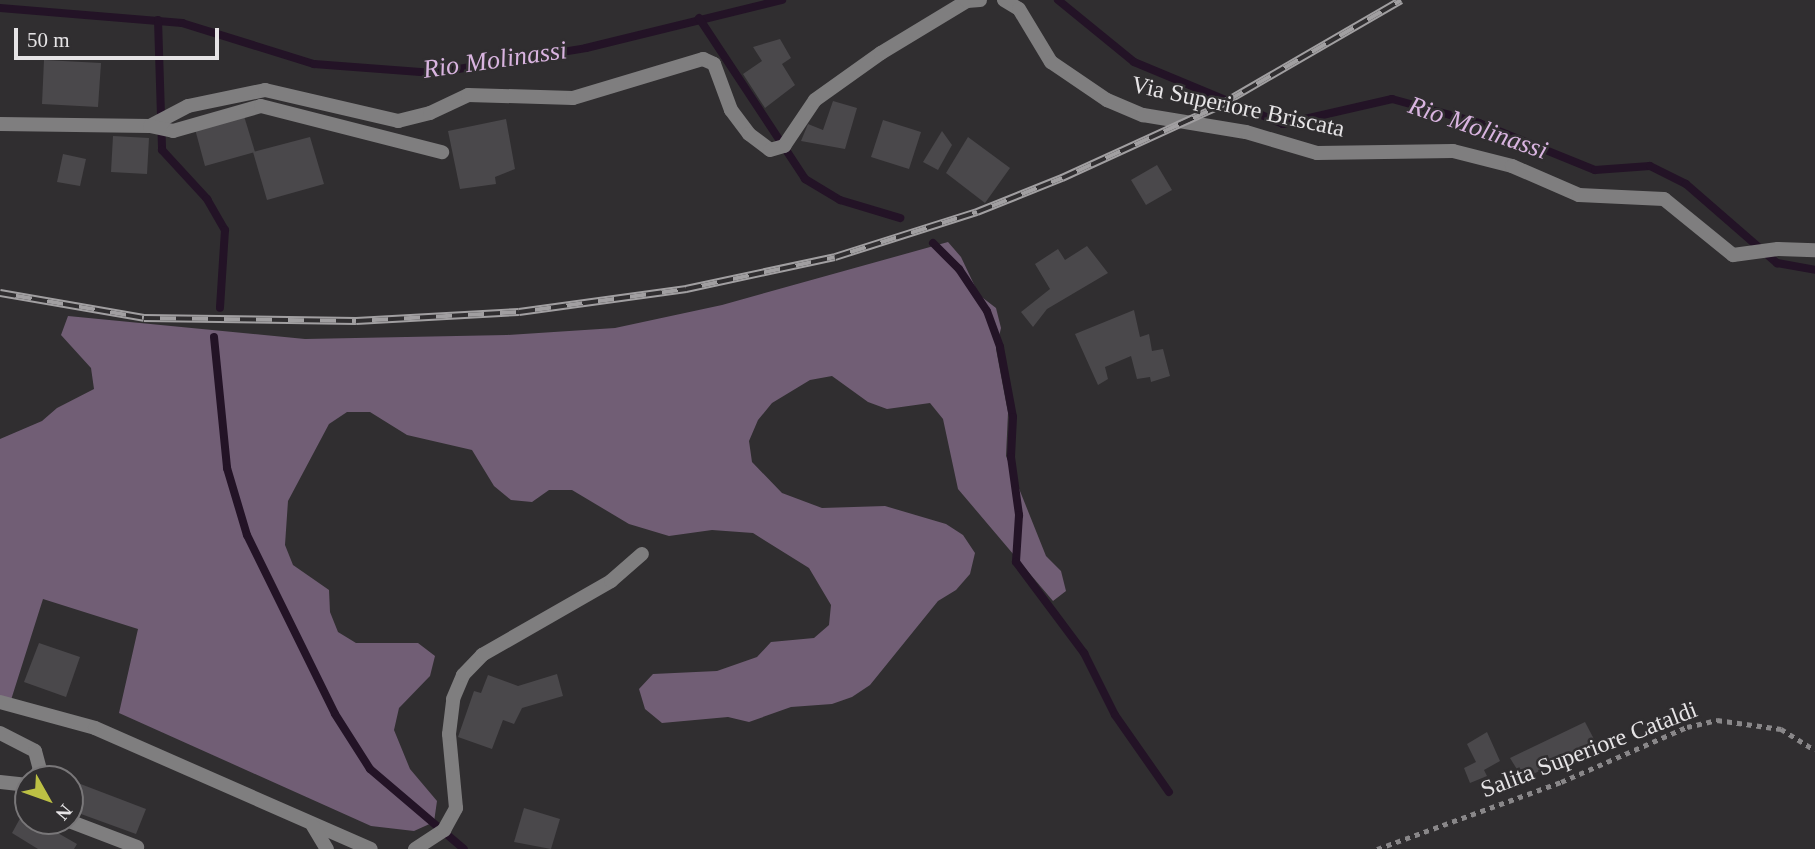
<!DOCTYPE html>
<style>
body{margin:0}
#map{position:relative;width:1815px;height:849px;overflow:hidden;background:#302e30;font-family:Georgia,serif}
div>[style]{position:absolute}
.forest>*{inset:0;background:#715e75}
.stream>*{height:8px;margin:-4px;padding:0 4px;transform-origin:4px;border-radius:4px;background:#231326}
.building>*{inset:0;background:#4a484b}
.path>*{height:4.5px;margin-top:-2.25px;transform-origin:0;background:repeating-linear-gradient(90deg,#898789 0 5px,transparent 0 10px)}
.lane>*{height:14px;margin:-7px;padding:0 7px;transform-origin:7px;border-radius:7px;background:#7f7e7f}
.street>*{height:14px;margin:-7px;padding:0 7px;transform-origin:7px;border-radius:7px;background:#7f7e7f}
.rail>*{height:8px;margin-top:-4px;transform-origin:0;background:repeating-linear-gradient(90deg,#302e30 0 16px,#a19fa1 0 32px);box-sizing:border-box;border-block:2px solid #a19fa1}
span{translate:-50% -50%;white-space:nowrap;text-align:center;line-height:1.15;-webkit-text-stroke:5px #302e30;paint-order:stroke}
.street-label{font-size:24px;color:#e6e4e6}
.water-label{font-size:26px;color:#d9b4e0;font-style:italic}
.north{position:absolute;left:14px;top:765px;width:70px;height:70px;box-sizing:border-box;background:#302e30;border:2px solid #797779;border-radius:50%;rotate:130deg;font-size:19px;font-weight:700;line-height:28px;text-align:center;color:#e6e4e6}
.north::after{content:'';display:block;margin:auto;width:24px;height:32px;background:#bcc044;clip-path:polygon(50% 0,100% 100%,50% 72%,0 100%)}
.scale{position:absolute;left:14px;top:28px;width:205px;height:32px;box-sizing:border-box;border:4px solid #e6e4e6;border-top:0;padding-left:9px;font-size:21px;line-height:24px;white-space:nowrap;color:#e6e4e6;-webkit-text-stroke:5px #302e30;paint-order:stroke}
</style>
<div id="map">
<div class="forest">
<i style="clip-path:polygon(948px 242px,961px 257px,979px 295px,996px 308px,1001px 328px,996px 349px,1008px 413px,1006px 456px,1046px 556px,1061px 571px,1066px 591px,1053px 601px,958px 489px,943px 419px,930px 403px,887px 409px,868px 402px,832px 376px,810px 380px,772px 403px,758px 420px,749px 441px,752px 462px,782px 493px,822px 508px,885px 506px,946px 524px,963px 535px,975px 553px,970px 574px,956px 590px,938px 601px,870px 685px,852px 697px,832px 704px,791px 707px,749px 722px,728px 717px,662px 723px,645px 709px,639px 689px,653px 674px,717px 671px,757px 657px,771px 642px,814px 638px,829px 625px,831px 605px,809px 568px,753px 533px,712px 530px,669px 536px,629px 524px,572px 490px,549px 490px,532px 502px,511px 500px,494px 486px,472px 450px,407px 435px,370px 412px,347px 412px,329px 424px,288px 501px,285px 545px,293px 565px,329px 590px,330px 612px,338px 632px,356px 643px,418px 643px,435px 656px,430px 676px,399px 708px,394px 730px,410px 769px,437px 801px,434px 822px,414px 831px,371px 826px,119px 713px,138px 629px,43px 599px,11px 700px,0 703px,0 439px,42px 421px,57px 408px,94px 389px,91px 368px,61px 335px,68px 316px,305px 339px,507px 335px,615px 328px,722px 305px)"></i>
</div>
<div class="stream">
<i style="left:1058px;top:0;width:98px;rotate:39.2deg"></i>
<i style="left:1134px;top:62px;width:161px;rotate:22.6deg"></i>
<i style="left:1283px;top:124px;width:112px;rotate:-12.9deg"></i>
<i style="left:1392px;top:99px;width:90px;rotate:15.4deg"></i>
<i style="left:1479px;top:123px;width:125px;rotate:22.1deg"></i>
<i style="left:1595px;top:170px;width:55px;rotate:-4.2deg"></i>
<i style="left:1650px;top:166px;width:40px;rotate:26.6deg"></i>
<i style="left:1686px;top:184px;width:121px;rotate:41deg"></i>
<i style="left:1777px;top:263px;width:39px;rotate:10deg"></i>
<i style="left:0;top:8px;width:183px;rotate:4.7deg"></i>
<i style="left:182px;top:23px;width:138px;rotate:17.3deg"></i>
<i style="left:314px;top:64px;width:120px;rotate:4.3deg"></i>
<i style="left:434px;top:73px;width:154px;rotate:-9.3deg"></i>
<i style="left:586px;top:48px;width:202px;rotate:-13.8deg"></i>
<i style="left:699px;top:18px;width:193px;rotate:56.6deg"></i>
<i style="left:805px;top:179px;width:41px;rotate:31deg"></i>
<i style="left:840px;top:200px;width:63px;rotate:16.7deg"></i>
<i style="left:158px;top:20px;width:130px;rotate:88.2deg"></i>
<i style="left:162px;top:150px;width:67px;rotate:47.4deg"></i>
<i style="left:207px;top:199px;width:36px;rotate:60deg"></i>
<i style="left:225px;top:230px;width:78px;rotate:93.7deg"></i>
<i style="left:933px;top:243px;width:37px;rotate:45deg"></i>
<i style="left:959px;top:269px;width:50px;rotate:56.3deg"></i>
<i style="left:987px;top:311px;width:38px;rotate:70deg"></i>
<i style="left:1000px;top:347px;width:71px;rotate:79.5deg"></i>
<i style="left:1013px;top:417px;width:40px;rotate:92.9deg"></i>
<i style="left:1011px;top:457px;width:59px;rotate:82.1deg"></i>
<i style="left:1019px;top:515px;width:47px;rotate:93.7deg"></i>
<i style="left:1016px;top:562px;width:114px;rotate:53.2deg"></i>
<i style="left:1084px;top:653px;width:69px;rotate:63.4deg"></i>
<i style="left:1115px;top:715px;width:94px;rotate:55deg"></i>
<i style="left:214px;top:337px;width:132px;rotate:84.3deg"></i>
<i style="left:227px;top:468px;width:70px;rotate:73.4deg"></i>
<i style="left:247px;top:535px;width:199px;rotate:63.8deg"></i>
<i style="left:335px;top:714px;width:65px;rotate:57.5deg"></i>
<i style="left:370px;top:769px;width:123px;rotate:40.4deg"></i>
</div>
<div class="building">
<i style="clip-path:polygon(780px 39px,791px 58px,782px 64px,795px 85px,765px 108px,743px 74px,762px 61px,753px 47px)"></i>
<i style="clip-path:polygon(44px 60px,101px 63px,98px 107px,42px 104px)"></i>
<i style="clip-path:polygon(833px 101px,857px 108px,845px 149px,801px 141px,808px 124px,823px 130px)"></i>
<i style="clip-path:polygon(244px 116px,255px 152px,205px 166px,195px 129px)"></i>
<i style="clip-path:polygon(506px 119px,515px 169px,495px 177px,496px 184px,460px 189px,448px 131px)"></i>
<i style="clip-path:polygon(883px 120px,921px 132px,909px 169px,871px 157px)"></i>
<i style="clip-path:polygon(942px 131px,952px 145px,938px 170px,923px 162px)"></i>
<i style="clip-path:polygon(113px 136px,149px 138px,147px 174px,111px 172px)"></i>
<i style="clip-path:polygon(310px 137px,324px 184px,267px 200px,253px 152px)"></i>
<i style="clip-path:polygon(968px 137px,1010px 168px,985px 203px,946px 173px)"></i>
<i style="clip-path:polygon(63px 154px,86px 159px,80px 186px,57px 182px)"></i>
<i style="clip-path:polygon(1157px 165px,1172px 190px,1146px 205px,1131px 180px)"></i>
<i style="clip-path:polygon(1087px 246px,1108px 273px,1047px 309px,1033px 327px,1021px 312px,1050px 289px,1035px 264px,1058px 249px,1065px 260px)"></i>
<i style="clip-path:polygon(1134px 310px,1140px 337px,1149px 334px,1152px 351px,1163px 349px,1170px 376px,1151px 382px,1150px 377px,1137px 379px,1131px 356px,1105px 367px,1108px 379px,1098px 385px,1075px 334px)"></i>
<i style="clip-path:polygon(39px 643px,80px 657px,66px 697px,24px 682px)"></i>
<i style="clip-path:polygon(557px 674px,563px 696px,522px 708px,514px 724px,503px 720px,492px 749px,458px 737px,474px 691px,481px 693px,488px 675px,518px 686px)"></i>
<i style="clip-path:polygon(1585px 722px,1596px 743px,1523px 779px,1510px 758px)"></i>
<i style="clip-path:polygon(1487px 732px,1500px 761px,1484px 770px,1487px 776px,1470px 783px,1464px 768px,1476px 762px,1467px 744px)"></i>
<i style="clip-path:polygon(70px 780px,146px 809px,136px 834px,70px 810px)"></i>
<i style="clip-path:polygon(524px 808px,560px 819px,551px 849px,514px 842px)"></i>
<i style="clip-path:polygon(23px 813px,28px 821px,37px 821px,77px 844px,74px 849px,38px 849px,12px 833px)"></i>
</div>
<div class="path">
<i style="left:1377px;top:849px;width:196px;rotate:-20deg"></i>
<i style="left:1561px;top:782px;width:137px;rotate:-23.6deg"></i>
<i style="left:1687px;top:727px;width:31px;rotate:-13deg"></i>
<i style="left:1717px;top:720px;width:65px;rotate:8deg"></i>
<i style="left:1781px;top:729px;width:40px;rotate:32deg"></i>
</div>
<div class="lane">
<i style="left:0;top:702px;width:98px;rotate:15.3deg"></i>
<i style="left:95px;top:728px;width:301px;rotate:23.7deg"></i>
<i style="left:313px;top:826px;width:27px;rotate:59deg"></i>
<i style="left:415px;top:849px;width:35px;rotate:-33deg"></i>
<i style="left:444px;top:830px;width:25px;rotate:-61deg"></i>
<i style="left:456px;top:808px;width:74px;rotate:-95.4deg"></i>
<i style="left:449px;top:734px;width:35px;rotate:-83deg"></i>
<i style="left:453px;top:699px;width:26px;rotate:-67deg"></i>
<i style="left:463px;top:675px;width:28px;rotate:-46deg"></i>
<i style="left:482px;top:655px;width:149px;rotate:-29.8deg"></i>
<i style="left:611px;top:581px;width:41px;rotate:-41.1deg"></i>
</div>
<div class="street">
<i style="left:1004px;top:0;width:17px;rotate:31deg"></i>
<i style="left:1019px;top:9px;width:62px;rotate:58.9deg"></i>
<i style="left:1051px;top:62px;width:68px;rotate:34.2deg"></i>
<i style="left:1107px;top:100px;width:39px;rotate:23deg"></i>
<i style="left:1143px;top:115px;width:104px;rotate:9.4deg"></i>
<i style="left:1246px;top:132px;width:74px;rotate:16.5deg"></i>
<i style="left:1317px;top:153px;width:136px;rotate:-0.8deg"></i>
<i style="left:1453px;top:151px;width:61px;rotate:14.3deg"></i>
<i style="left:1512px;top:166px;width:73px;rotate:23.4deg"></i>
<i style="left:1579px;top:195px;width:85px;rotate:2.7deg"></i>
<i style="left:1664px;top:199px;width:89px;rotate:39.1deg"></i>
<i style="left:1733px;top:255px;width:45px;rotate:-7.6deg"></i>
<i style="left:1778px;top:249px;width:37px;rotate:2deg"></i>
<i style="left:0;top:124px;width:150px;rotate:0.8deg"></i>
<i style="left:150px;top:126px;width:43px;rotate:-27.8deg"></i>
<i style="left:188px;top:106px;width:79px;rotate:-11.7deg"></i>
<i style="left:265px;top:90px;width:137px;rotate:13.1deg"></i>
<i style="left:398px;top:121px;width:33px;rotate:-14deg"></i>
<i style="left:430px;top:113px;width:42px;rotate:-25.3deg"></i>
<i style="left:468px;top:95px;width:105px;rotate:1.6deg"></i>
<i style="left:573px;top:98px;width:136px;rotate:-16.7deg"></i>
<i style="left:703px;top:59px;width:12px;rotate:24deg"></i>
<i style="left:714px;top:64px;width:49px;rotate:69.7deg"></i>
<i style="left:731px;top:110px;width:30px;rotate:53deg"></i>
<i style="left:749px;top:134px;width:26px;rotate:37deg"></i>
<i style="left:770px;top:150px;width:15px;rotate:-16deg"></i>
<i style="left:784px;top:146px;width:55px;rotate:-56deg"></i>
<i style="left:815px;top:100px;width:81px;rotate:-35.5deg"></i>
<i style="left:881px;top:53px;width:100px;rotate:-31.2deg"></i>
<i style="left:967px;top:1px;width:13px;rotate:-4deg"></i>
<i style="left:150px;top:126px;width:24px;rotate:12deg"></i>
<i style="left:173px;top:131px;width:91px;rotate:-15.9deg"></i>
<i style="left:261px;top:106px;width:187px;rotate:14.3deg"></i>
<i style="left:0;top:733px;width:39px;rotate:27deg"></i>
<i style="left:35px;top:751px;width:20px;rotate:75deg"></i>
<i style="left:40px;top:770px;width:11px;rotate:128deg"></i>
<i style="left:0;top:782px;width:28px;rotate:6deg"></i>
<i style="left:69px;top:821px;width:73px;rotate:20.9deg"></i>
</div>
<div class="rail">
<i style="left:0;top:293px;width:146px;rotate:9.8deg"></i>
<i style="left:144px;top:318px;width:212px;rotate:0.8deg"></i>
<i style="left:356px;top:321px;width:163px;rotate:-3.2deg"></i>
<i style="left:519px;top:312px;width:169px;rotate:-7.8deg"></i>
<i style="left:686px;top:289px;width:152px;rotate:-12.1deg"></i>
<i style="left:835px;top:257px;width:149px;rotate:-17.6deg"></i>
<i style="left:977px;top:212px;width:92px;rotate:-21.8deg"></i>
<i style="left:1062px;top:178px;width:168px;rotate:-24.6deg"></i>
<i style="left:1215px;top:108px;width:215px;rotate:-30.1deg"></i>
</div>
<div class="street-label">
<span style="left:1238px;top:107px;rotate:12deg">Via Superiore Briscata</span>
<span style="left:1589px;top:750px;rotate:-21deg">Salita Superiore Cataldi</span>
</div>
<div class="water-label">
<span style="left:495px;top:60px;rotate:-8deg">Rio Molinassi</span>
<span style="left:1478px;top:128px;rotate:19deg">Rio Molinassi</span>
</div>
<div class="north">N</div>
<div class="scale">50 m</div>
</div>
